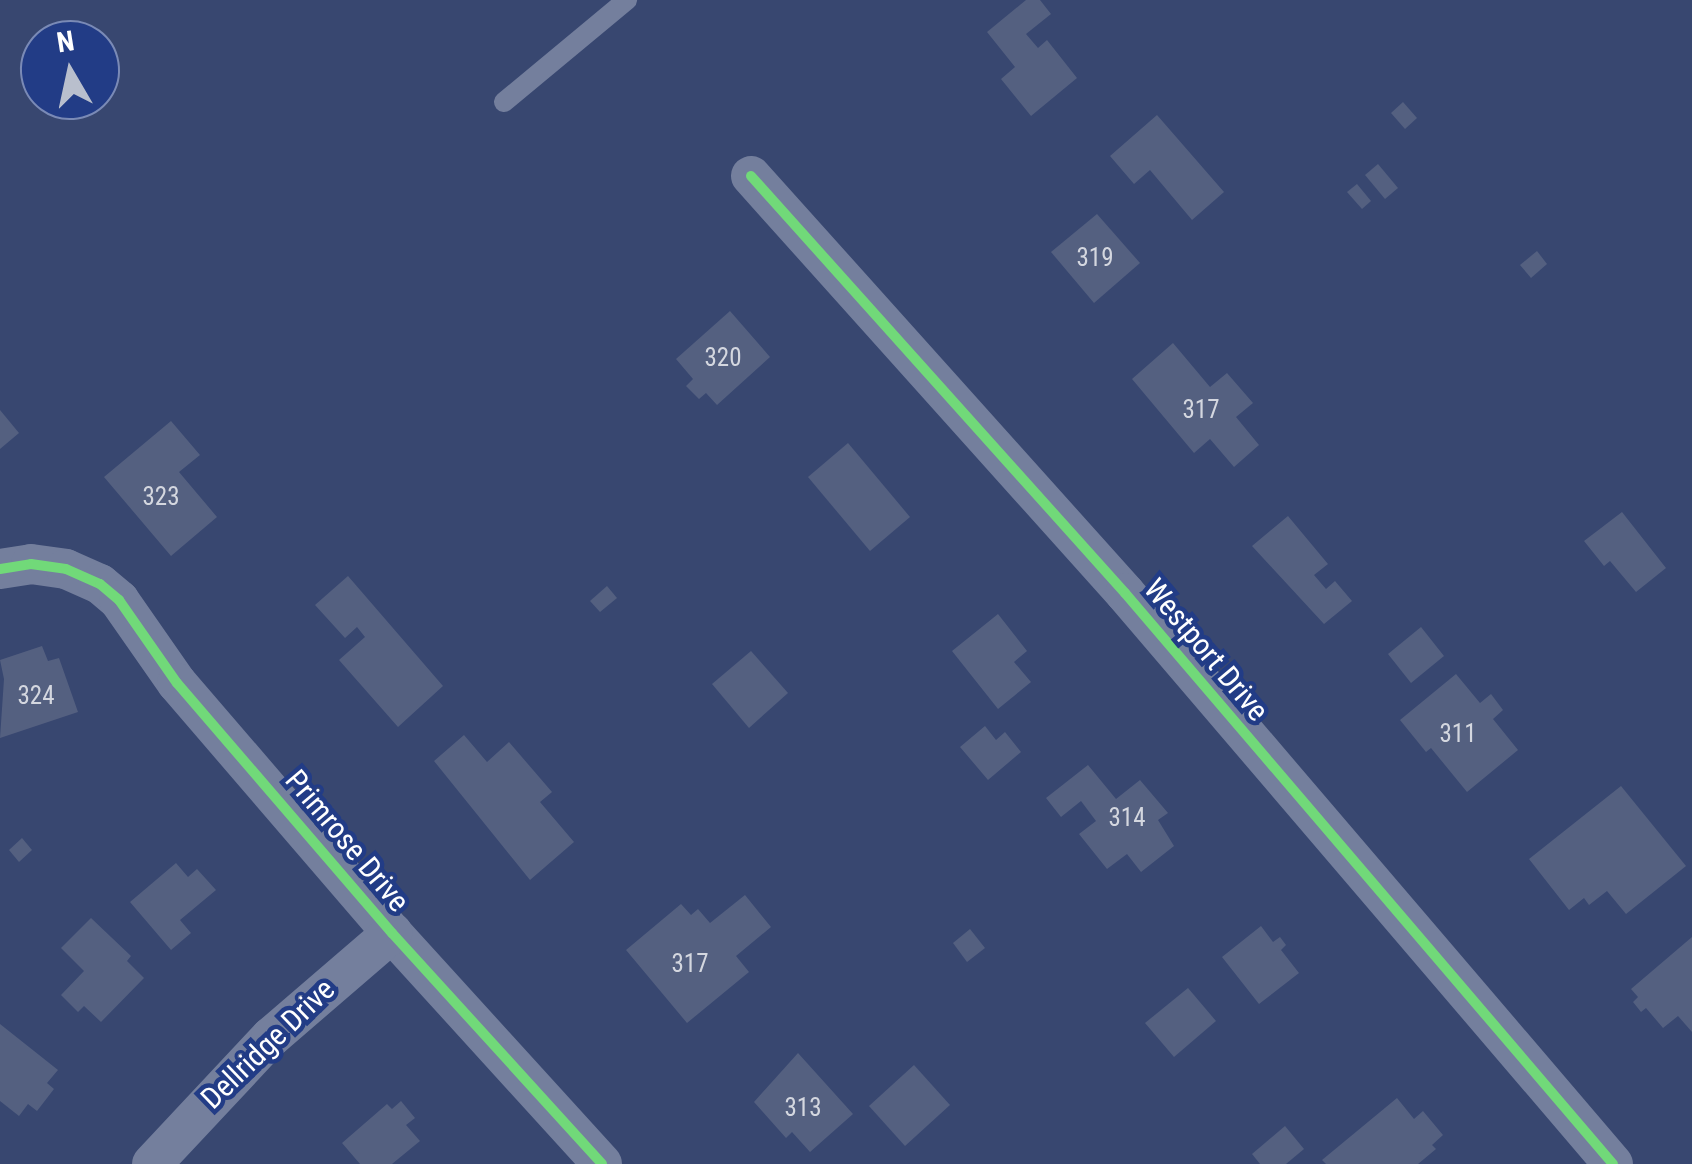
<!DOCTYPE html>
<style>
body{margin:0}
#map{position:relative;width:1692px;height:1164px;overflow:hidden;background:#384770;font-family:"Roboto Condensed",sans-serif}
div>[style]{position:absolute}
.building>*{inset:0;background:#546080}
.lane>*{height:20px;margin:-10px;padding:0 10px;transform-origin:10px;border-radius:10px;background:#747f9d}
.street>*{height:40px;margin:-20px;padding:0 20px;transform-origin:20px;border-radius:20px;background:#747f9d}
.cycleway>*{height:10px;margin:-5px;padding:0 5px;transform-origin:5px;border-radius:5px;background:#71d979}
span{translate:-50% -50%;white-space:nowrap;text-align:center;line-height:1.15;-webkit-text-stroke:9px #223c86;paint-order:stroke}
.number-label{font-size:25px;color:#d4d7df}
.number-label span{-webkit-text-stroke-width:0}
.street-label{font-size:30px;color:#fff}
.north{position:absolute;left:20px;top:20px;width:100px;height:100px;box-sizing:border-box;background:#223c86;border:2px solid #7a8ab6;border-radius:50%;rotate:351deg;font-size:28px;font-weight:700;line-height:40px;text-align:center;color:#fff}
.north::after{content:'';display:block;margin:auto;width:35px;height:45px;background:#b9bfcd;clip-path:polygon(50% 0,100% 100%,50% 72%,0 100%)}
</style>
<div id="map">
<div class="building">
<i style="clip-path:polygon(1026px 0,1040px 0,1051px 14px,1026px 34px,1038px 48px,1047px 40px,1077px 78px,1031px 116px,1001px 79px,1015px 67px,987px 32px)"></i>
<i style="clip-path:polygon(1403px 102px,1417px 118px,1405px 129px,1391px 113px)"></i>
<i style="clip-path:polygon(1157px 115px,1224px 192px,1192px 220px,1150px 170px,1134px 184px,1110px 156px)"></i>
<i style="clip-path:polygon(1378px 164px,1398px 188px,1385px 199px,1365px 175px)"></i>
<i style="clip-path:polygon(1357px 184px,1371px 201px,1362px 209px,1347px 192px)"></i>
<i style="clip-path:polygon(1097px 214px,1140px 263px,1094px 303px,1051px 252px)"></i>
<i style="clip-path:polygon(1537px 251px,1547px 264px,1531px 278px,1520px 265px)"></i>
<i style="clip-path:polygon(730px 311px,770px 357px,717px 405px,706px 393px,699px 399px,686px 386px,693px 379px,676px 359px)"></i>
<i style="clip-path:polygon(1173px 343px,1210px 387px,1227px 373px,1253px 403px,1236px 417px,1259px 445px,1234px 467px,1210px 439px,1194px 453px,1132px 379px)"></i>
<i style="clip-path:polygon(0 410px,19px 433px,0 449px)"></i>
<i style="clip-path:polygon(171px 421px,200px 455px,179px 472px,217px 517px,171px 556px,104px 477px)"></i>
<i style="clip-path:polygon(848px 443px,910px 517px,870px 551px,808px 477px)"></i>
<i style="clip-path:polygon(1622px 512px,1666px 568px,1636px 592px,1610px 561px,1604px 566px,1584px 541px)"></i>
<i style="clip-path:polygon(1288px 516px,1328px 564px,1314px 575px,1326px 589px,1335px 581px,1352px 601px,1324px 624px,1252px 546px)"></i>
<i style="clip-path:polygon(348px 576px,443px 686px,398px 727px,339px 660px,365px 637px,357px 627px,345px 638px,315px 605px)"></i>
<i style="clip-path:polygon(607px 586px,617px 598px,600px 612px,590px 601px)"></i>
<i style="clip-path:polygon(998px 614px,1027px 651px,1014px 662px,1031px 682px,998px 709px,952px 651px)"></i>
<i style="clip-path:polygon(1421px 627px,1444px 656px,1411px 683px,1388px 654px)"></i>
<i style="clip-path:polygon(42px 646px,48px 661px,59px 658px,78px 712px,0 738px,4px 679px,0 660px)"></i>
<i style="clip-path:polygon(751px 651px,788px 693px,749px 728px,712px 684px)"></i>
<i style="clip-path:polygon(1456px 674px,1480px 703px,1491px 694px,1503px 710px,1493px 719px,1518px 750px,1467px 792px,1431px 748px,1426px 752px,1400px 720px)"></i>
<i style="clip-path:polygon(985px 726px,996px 740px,1005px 732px,1021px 752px,988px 780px,960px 747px)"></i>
<i style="clip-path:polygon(464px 735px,487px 762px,509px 742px,552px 792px,540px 802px,574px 842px,530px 880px,434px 761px)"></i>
<i style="clip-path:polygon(1088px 765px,1116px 799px,1140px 780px,1168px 813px,1158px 820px,1174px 846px,1141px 872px,1127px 854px,1107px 869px,1079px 834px,1096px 821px,1081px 801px,1061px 817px,1046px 798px)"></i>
<i style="clip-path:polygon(1621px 786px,1686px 866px,1626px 914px,1607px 891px,1589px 905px,1584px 898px,1569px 910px,1529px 859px)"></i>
<i style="clip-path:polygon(22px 838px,32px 850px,19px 862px,9px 850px)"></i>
<i style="clip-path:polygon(176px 863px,188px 877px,197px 869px,216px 890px,180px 920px,191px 933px,171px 950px,130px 902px)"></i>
<i style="clip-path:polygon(745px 895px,771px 927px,736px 956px,749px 972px,687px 1023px,626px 950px,681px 904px,691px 915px,698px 909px,710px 923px)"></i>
<i style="clip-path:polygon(91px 918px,131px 956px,127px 961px,144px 978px,101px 1022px,84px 1006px,78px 1012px,61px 995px,84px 971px,61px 948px)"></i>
<i style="clip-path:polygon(1261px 926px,1273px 942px,1280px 937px,1286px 945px,1281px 950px,1299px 973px,1259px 1004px,1222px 957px)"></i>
<i style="clip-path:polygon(970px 929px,985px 948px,967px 962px,953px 943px)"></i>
<i style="clip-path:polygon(1692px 937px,1692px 1032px,1678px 1016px,1663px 1028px,1646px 1008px,1641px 1012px,1633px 1002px,1638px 997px,1631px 989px)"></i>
<i style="clip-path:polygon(1188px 988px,1216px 1021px,1174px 1057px,1145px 1023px)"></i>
<i style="clip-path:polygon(0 1024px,58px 1070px,47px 1083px,54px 1089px,37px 1111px,28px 1104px,19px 1116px,0 1101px)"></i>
<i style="clip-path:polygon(798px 1053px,853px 1114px,810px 1152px,792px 1132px,786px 1138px,754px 1102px)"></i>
<i style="clip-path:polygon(914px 1065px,950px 1105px,905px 1146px,869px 1106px)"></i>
<i style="clip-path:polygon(1397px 1098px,1414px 1119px,1423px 1111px,1443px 1135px,1432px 1145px,1436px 1149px,1418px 1164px,1326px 1164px,1322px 1160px)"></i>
<i style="clip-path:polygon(401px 1101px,415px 1118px,406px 1125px,420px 1141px,392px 1164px,360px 1164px,342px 1143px,387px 1104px,392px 1109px)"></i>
<i style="clip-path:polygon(1285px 1126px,1304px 1149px,1286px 1164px,1260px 1164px,1252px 1154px)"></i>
</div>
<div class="lane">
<i style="left:504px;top:102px;width:160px;rotate:-39.7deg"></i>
</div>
<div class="street">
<i style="left:751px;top:176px;width:560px;rotate:48.11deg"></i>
<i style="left:1125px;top:593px;width:751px;rotate:49.48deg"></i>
<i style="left:0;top:569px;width:31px;rotate:-9deg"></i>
<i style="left:31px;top:564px;width:35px;rotate:8deg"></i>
<i style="left:66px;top:569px;width:37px;rotate:24deg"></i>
<i style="left:100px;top:584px;width:25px;rotate:40deg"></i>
<i style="left:119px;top:600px;width:101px;rotate:55.1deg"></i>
<i style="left:177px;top:683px;width:330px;rotate:49.3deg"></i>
<i style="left:392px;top:933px;width:312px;rotate:47.7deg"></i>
<i style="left:152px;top:1164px;width:174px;rotate:-46.9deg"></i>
<i style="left:271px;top:1037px;width:160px;rotate:-40.7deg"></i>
</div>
<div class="cycleway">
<i style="left:751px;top:176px;width:560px;rotate:48.11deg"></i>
<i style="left:1125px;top:593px;width:751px;rotate:49.48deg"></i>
<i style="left:0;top:569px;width:31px;rotate:-9deg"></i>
<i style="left:31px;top:564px;width:35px;rotate:8deg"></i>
<i style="left:66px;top:569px;width:37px;rotate:24deg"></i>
<i style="left:100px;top:584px;width:25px;rotate:40deg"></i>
<i style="left:119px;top:600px;width:101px;rotate:55.1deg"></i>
<i style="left:177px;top:683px;width:330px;rotate:49.3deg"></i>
<i style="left:392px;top:933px;width:312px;rotate:47.7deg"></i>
</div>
<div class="number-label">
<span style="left:1095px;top:258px">319</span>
<span style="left:723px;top:358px">320</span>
<span style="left:1201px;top:410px">317</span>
<span style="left:161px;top:497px">323</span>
<span style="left:36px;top:696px">324</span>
<span style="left:1458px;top:734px">311</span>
<span style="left:1127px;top:818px">314</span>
<span style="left:690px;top:964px">317</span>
<span style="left:803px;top:1108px">313</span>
</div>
<div class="street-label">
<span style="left:1206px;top:650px;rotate:50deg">Westport Drive</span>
<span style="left:347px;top:841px;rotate:50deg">Primrose Drive</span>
<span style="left:268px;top:1044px;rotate:-44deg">Dellridge Drive</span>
</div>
<div class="north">N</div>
</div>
